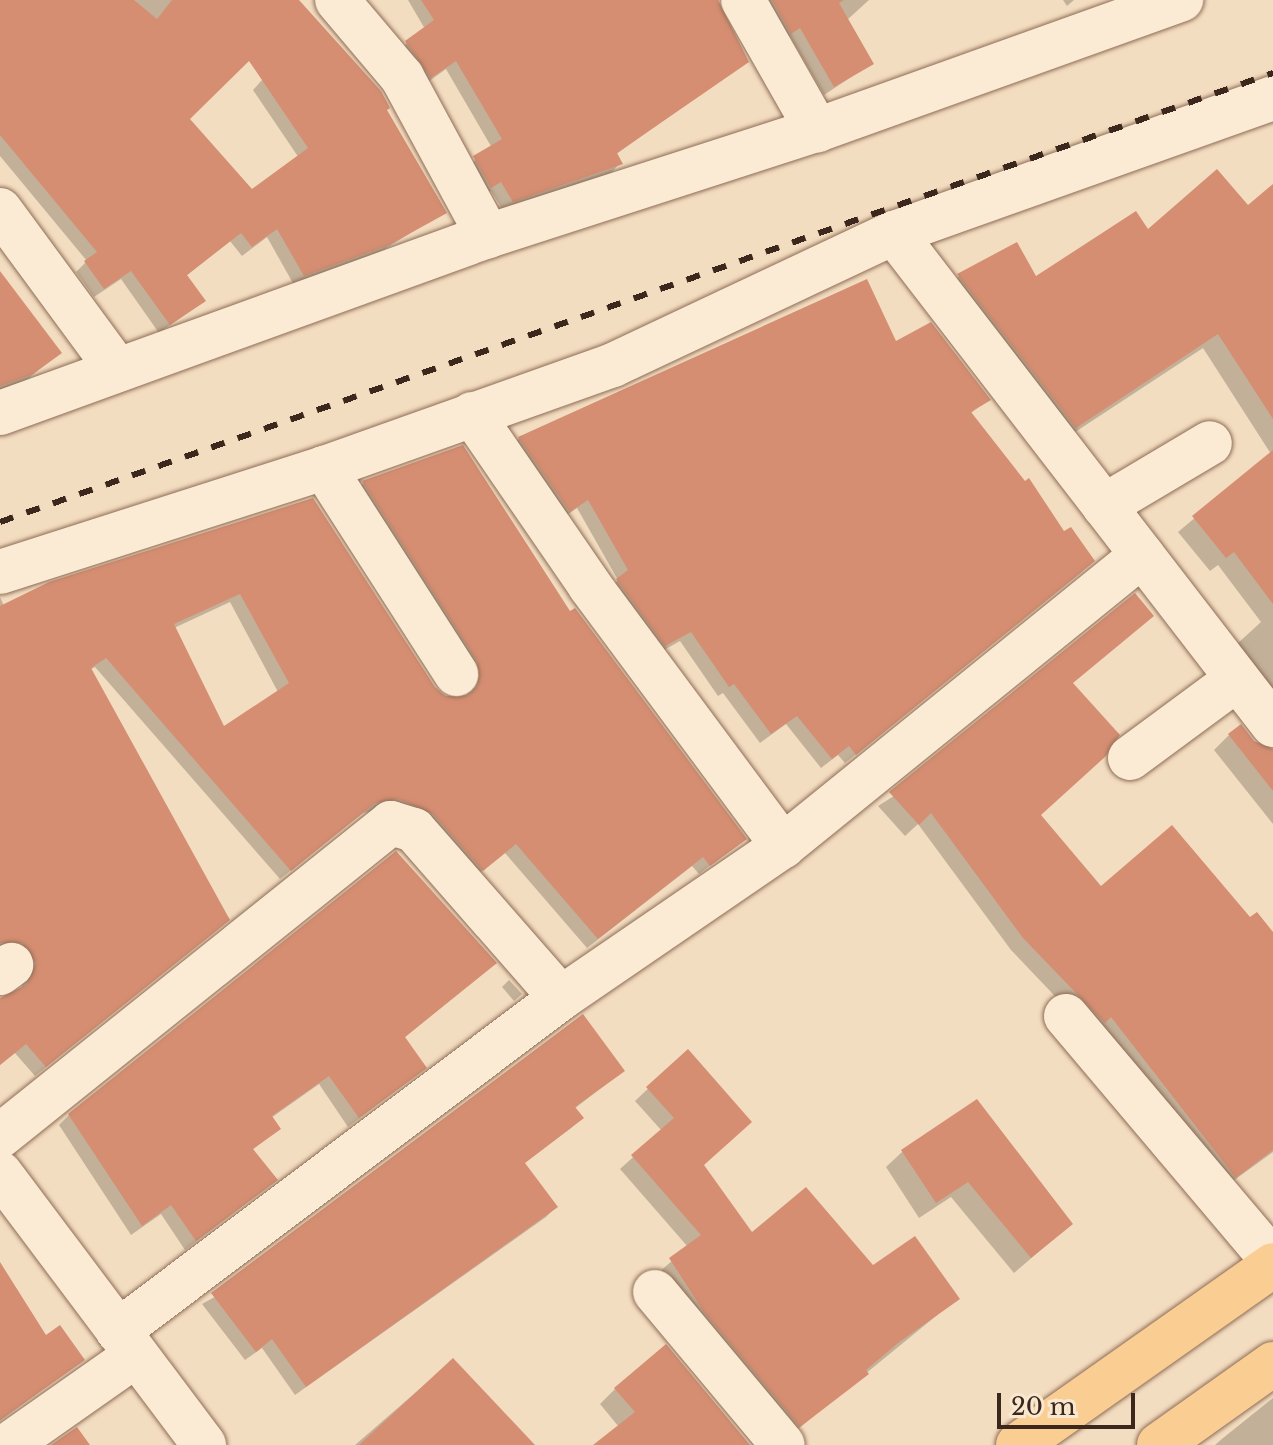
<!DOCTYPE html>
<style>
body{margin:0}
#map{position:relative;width:1273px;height:1445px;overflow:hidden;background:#f3ddc0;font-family:"Libre Baskerville",serif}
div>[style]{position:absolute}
.shadow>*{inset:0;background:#0003}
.building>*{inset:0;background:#d58e72}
.roads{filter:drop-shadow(0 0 2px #8e6c56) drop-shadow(0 0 2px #8e6c56)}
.minor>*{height:44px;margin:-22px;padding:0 22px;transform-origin:22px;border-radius:22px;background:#fcebd4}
.major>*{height:44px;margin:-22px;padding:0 22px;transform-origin:22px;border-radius:22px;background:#facd93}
.rail>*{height:6px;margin-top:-3px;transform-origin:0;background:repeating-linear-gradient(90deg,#3c271c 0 14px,transparent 0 28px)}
span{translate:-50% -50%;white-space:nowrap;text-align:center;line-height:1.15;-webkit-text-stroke:8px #f9e8d0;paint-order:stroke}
.scale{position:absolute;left:997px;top:1393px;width:138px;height:36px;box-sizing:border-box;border:4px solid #3c271c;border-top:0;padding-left:10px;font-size:24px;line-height:28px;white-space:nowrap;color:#3c271c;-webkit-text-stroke:6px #f9e8d0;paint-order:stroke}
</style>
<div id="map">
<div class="shadow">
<i style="clip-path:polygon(0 0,273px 0,154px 93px,251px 191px,299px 158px,253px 90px,262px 80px,384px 111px,444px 212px,377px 254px,294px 285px,267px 237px,242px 256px,230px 241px,186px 276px,204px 301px,159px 333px,121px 279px,94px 297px,76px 272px,87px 261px,0 156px)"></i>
<i style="clip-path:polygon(408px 0,716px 0,747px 61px,615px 155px,620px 163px,611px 173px,503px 210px,491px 191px,480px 196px,465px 168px,492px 148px,446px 69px,421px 87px,396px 52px,425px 29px)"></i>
<i style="clip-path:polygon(757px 0,869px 0,847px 20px,871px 64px,824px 95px,790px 36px,781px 42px)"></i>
<i style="clip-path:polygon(1063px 0,1074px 0,1067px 6px)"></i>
<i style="clip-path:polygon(1273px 187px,1273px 689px,1237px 644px,1261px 622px,1218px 565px,1210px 571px,1178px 532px,1271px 454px,1203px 348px,1060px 442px,944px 291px,959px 276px,1035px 278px,1148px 232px,1248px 208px)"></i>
<i style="clip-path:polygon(0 274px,59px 353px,18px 387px,0 393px)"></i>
<i style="clip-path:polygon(895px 343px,988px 399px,970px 414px,1083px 571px,845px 763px,838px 755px,821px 768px,786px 724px,760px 743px,723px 693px,718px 696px,680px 641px,655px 655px,607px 591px,618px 580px,577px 508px,559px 521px,509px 448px,519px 438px)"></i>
<i style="clip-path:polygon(evenodd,363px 483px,570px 614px,744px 839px,699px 874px,692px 866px,587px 948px,505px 853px,472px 879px,387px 808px,363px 813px,280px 879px,95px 667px,90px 670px,217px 930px,35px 1076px,15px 1053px,0 1065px,0 999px,20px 991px,27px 973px,0 953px,0 597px,4px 606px,312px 500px,434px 689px,456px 701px,465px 698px,472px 685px,353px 493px,363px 483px,230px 602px,278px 692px,223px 728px,174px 628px,230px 602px)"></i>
<i style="clip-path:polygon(1071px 684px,1039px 815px,1100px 888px,1250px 919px,1273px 936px,1273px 1152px,1222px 1189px,1091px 1034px,1011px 950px,918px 824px,905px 836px,878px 806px)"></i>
<i style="clip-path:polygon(1229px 735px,1273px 751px,1273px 824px,1214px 750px)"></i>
<i style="clip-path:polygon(495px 963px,404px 1038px,414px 1077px,348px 1127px,319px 1084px,271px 1118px,278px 1129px,252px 1150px,265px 1189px,185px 1250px,161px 1214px,131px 1235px,59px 1125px,69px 1115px)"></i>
<i style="clip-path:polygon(509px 980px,522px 994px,514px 1001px,502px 987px)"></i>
<i style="clip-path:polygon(687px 1052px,702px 1166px,752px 1235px,873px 1268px,958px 1298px,787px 1438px,658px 1273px,688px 1247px,620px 1169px,662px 1131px,635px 1101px)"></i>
<i style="clip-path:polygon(623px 1071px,574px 1109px,581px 1118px,571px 1128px,523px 1164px,556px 1207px,546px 1217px,295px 1395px,262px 1348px,245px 1360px,202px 1304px)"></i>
<i style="clip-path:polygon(902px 1152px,1071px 1224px,1014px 1273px,951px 1197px,919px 1218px,886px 1167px)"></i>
<i style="clip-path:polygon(0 1284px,45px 1338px,83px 1360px,0 1421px)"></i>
<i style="clip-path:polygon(453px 1360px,510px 1445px,355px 1445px)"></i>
<i style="clip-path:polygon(615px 1389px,748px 1445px,596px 1445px,619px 1427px,600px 1404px)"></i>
<i style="clip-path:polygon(1273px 1398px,1273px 1445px,1215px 1445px,1223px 1438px)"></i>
</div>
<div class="building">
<i style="clip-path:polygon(evenodd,0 0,134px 0,157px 19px,172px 0,299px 0,381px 91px,390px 108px,387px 110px,447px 213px,389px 245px,304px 276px,277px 229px,252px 247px,241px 233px,187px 275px,206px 301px,170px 325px,131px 271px,104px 289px,84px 261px,97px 252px,0 135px,0 0,249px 61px,308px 148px,252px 189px,190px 119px,249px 61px)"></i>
<i style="clip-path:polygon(421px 0,718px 0,749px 62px,617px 153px,623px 164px,513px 202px,501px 182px,491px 188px,473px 156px,502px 139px,456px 61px,431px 78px,405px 41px,434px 20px)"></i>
<i style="clip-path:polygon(772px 0,844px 0,839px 3px,874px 64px,834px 87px,800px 28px,791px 34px)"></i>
<i style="clip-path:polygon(1217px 169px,1248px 205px,1273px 184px,1273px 419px,1218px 334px,1076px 428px,957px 274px,1017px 242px,1036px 276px,1136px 211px,1148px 229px)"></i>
<i style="clip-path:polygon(0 271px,62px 353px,33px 374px,0 386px)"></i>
<i style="clip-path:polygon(867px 279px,896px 341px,931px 322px,991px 400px,971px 412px,1025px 481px,1029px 478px,1064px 531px,1071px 527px,1095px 561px,856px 755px,849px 746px,832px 759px,797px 716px,771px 734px,734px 684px,729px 687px,691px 632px,665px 646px,616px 579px,628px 570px,588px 500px,570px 512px,518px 437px)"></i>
<i style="clip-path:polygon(evenodd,463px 445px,570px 611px,575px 608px,747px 839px,710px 866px,703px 857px,598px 939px,516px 844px,483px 871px,433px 814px,398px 799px,375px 803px,291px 871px,106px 658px,91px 668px,230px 920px,46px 1067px,26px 1044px,0 1065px,0 998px,26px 985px,36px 963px,22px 943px,0 943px,0 606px,49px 582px,313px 498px,435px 687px,445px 696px,469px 695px,478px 685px,477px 661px,362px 481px,463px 445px,240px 594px,289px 683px,224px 726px,174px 624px,240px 594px)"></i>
<i style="clip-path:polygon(1273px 450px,1273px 604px,1234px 552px,1226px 558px,1192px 516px)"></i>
<i style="clip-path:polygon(1135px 593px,1154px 616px,1073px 683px,1120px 735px,1106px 756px,1041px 815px,1101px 886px,1172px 825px,1250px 917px,1257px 912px,1273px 932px,1273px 1150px,1236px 1178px,1111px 1017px,1105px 1023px,1023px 938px,931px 813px,919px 825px,889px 792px)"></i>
<i style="clip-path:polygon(1241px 724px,1254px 741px,1273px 749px,1273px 791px,1228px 734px)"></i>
<i style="clip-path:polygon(396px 851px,497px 963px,405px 1037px,427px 1068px,359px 1118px,329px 1076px,272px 1116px,281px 1129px,253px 1149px,278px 1180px,196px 1241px,171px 1205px,142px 1226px,68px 1114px)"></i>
<i style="clip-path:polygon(583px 1014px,625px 1071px,575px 1107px,584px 1118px,525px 1163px,558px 1207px,306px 1387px,272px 1339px,256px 1352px,211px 1293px)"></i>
<i style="clip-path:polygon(688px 1049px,752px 1122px,704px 1165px,752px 1232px,806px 1187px,873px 1265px,915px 1236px,960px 1299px,898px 1343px,866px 1370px,869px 1374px,800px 1427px,704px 1312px,669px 1258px,701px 1235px,631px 1155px,674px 1118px,646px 1087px)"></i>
<i style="clip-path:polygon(977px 1099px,1073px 1224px,1031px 1258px,968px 1182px,936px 1203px,901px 1150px)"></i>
<i style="clip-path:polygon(0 1262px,46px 1335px,60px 1325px,85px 1360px,0 1420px)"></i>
<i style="clip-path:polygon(666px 1344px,750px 1445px,593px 1445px,635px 1412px,614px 1388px)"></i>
<i style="clip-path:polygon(453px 1358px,535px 1445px,359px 1445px)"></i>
<i style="clip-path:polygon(77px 1427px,90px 1445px,51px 1445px)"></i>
</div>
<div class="roads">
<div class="minor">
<i style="left:337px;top:0;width:101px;rotate:49.8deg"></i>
<i style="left:402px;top:77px;width:181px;rotate:61.6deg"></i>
<i style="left:743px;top:0;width:150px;rotate:60.4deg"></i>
<i style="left:0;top:210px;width:197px;rotate:53.7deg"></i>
<i style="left:894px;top:233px;width:621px;rotate:52.39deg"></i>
<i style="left:0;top:413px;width:519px;rotate:-19.94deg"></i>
<i style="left:488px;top:236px;width:346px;rotate:-17.9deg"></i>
<i style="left:817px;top:130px;width:387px;rotate:-19.7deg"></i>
<i style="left:472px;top:414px;width:209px;rotate:55.5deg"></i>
<i style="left:590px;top:586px;width:324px;rotate:53.4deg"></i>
<i style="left:324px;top:468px;width:245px;rotate:57.3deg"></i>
<i style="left:1104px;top:506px;width:123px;rotate:-30.7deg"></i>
<i style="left:0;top:572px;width:340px;rotate:-17.8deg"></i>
<i style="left:324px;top:468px;width:307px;rotate:-19.6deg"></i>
<i style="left:613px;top:365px;width:310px;rotate:-25.2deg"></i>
<i style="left:894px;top:233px;width:402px;rotate:-19.6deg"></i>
<i style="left:1130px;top:758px;width:133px;rotate:-36.4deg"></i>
<i style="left:0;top:973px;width:14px;rotate:-36deg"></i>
<i style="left:1066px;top:1016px;width:321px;rotate:49.8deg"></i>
<i style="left:0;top:1136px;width:501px;rotate:-38.68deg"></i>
<i style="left:391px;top:823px;width:24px;rotate:17deg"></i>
<i style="left:414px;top:830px;width:223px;rotate:48.8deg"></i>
<i style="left:0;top:1173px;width:340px;rotate:53.1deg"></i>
<i style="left:655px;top:1292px;width:199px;rotate:50.1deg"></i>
<i style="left:118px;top:1331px;width:554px;rotate:-36.93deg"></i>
<i style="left:561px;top:998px;width:269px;rotate:-34.4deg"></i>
<i style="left:783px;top:846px;width:462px;rotate:-39deg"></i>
<i style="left:8px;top:1445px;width:156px;rotate:-35.1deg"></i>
</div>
<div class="major">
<i style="left:1018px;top:1445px;width:312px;rotate:-35.2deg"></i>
<i style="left:1159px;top:1445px;width:140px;rotate:-35.4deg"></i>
</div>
</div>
<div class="rail">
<i style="left:0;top:522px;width:1350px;rotate:-19.43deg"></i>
</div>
<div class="scale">20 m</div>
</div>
